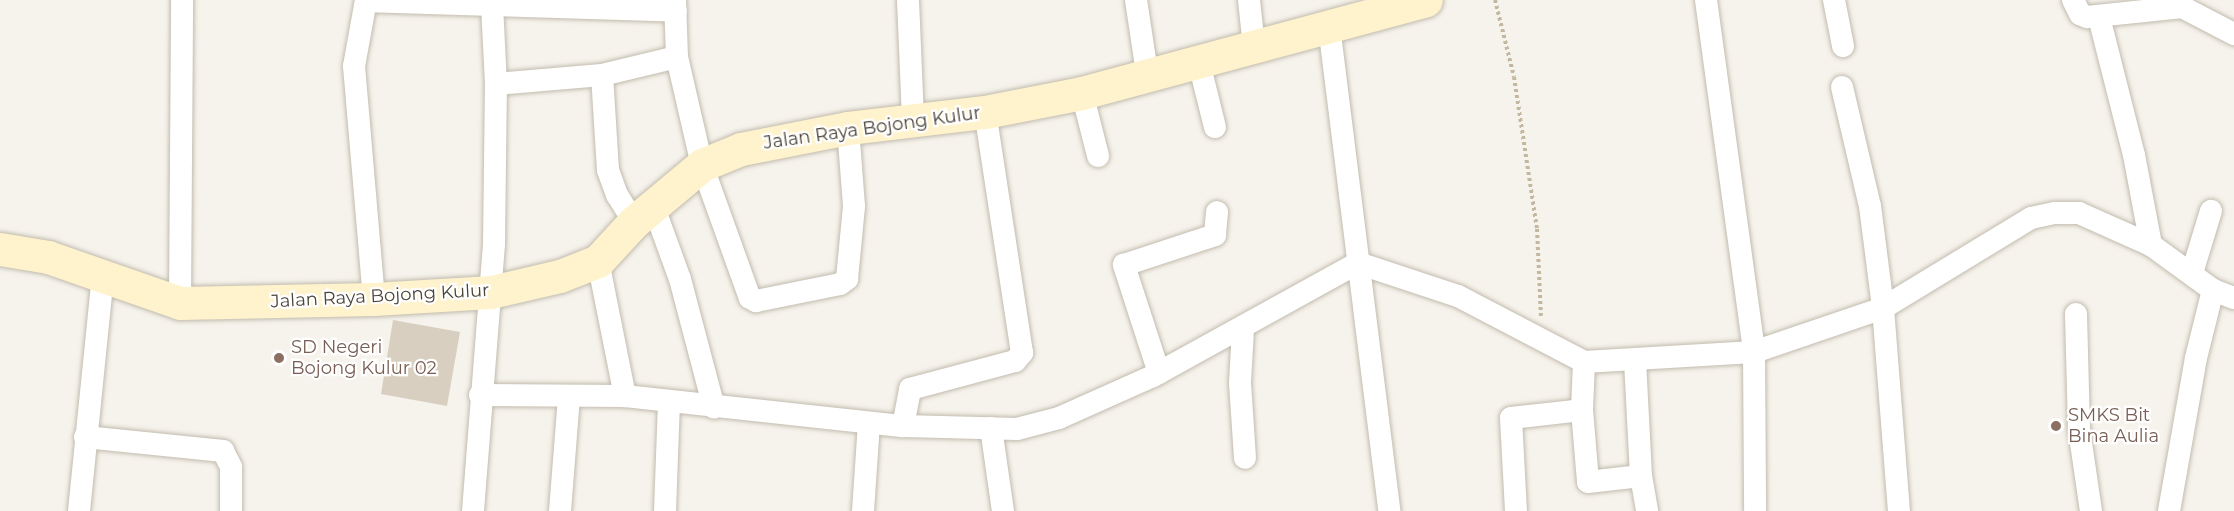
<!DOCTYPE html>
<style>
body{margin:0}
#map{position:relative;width:2234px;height:511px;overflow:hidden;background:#f6f3ec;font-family:Montserrat,sans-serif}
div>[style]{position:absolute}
.building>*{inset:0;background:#d8cfc1}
.path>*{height:4px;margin-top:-2px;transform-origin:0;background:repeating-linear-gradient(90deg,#c4b79f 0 3px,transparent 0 6px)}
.roads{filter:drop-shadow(0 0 2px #c2bbae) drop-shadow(0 0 2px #c2bbae)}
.minor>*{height:22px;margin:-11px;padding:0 11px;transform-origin:11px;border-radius:11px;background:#fff}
.secondary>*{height:33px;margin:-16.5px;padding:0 16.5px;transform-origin:16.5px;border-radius:16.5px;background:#fff3cd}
.dots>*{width:16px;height:16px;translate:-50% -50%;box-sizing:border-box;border:3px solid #fff;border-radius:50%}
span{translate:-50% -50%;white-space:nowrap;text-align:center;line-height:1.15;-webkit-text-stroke:4.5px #fff;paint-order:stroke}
.street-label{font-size:18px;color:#4b4439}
.education-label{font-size:18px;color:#785e54}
.left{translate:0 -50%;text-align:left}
</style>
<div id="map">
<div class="building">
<i style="clip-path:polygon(393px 320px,460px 332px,447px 406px,381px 394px)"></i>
</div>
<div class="path">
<i style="left:1495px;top:0;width:79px;rotate:76.1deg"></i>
<i style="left:1514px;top:77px;width:154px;rotate:81.4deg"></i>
<i style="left:1537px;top:229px;width:87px;rotate:87.4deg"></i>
</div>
<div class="roads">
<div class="minor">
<i style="left:366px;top:0;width:67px;rotate:100.3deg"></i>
<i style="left:354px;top:66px;width:234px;rotate:85.1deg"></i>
<i style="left:675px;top:0;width:57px;rotate:88deg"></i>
<i style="left:677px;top:57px;width:111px;rotate:77deg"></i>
<i style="left:702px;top:165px;width:141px;rotate:70.2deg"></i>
<i style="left:750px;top:298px;width:7px;rotate:27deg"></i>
<i style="left:756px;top:301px;width:86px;rotate:-11.4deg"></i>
<i style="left:840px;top:284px;width:9px;rotate:-36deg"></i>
<i style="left:847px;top:279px;width:73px;rotate:-84.5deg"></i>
<i style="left:854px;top:206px;width:78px;rotate:-94.4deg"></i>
<i style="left:908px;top:0;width:120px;rotate:87.6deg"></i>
<i style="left:1136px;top:0;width:74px;rotate:81.4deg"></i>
<i style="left:1249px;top:0;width:47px;rotate:83.9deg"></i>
<i style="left:1706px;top:0;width:355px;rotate:82.2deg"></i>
<i style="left:1754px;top:352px;width:159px;rotate:89.6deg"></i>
<i style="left:1834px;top:0;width:47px;rotate:78.9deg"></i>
<i style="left:2073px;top:0;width:16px;rotate:63deg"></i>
<i style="left:2080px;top:14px;width:8px;rotate:23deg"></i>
<i style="left:2087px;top:17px;width:96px;rotate:-6deg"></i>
<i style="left:2182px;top:7px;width:59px;rotate:27.4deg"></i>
<i style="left:366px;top:1px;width:310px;rotate:1.8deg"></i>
<i style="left:2099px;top:17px;width:142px;rotate:75.8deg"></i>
<i style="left:2134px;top:155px;width:92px;rotate:79.3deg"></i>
<i style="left:1329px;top:26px;width:489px;rotate:82.9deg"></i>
<i style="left:1199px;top:63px;width:66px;rotate:76deg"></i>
<i style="left:496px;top:84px;width:106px;rotate:-4.9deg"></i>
<i style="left:1842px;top:87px;width:122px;rotate:76.8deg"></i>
<i style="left:1870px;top:206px;width:103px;rotate:82.7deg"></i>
<i style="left:1883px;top:308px;width:204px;rotate:85.5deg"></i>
<i style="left:1082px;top:93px;width:65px;rotate:75.7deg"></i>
<i style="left:653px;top:205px;width:79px;rotate:70deg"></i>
<i style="left:680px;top:279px;width:133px;rotate:75.2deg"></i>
<i style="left:634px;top:222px;width:32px;rotate:-122deg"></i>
<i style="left:617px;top:195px;width:27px;rotate:-110deg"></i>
<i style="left:608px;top:170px;width:95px;rotate:-93.6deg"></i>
<i style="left:602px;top:75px;width:77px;rotate:-13.5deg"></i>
<i style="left:598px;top:261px;width:138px;rotate:78.7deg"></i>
<i style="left:2192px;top:273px;width:65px;rotate:-73deg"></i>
<i style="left:180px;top:303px;width:303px;rotate:-89.6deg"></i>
<i style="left:2076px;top:314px;width:115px;rotate:88.5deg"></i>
<i style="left:2079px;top:429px;width:83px;rotate:81.7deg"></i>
<i style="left:1243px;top:329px;width:54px;rotate:93.2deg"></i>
<i style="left:1240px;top:383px;width:75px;rotate:86.2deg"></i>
<i style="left:1635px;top:361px;width:115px;rotate:87deg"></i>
<i style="left:1641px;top:476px;width:36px;rotate:80deg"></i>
<i style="left:1584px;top:362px;width:48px;rotate:92.4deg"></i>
<i style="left:1582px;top:410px;width:72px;rotate:85.2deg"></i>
<i style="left:1588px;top:482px;width:53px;rotate:-6.5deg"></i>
<i style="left:1159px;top:373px;width:114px;rotate:-108deg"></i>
<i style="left:1124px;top:265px;width:96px;rotate:-18.2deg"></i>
<i style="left:1215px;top:235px;width:23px;rotate:-85deg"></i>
<i style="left:480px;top:395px;width:145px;rotate:0.4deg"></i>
<i style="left:625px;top:396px;width:280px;rotate:6.2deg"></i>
<i style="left:903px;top:426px;width:114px;rotate:1.5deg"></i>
<i style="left:1017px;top:429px;width:43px;rotate:-14.7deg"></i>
<i style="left:1059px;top:418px;width:103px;rotate:-24.1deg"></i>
<i style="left:1153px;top:376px;width:234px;rotate:-28.9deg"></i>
<i style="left:1358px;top:263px;width:105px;rotate:18.3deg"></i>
<i style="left:1458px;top:296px;width:142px;rotate:27.6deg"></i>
<i style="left:1584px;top:362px;width:170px;rotate:-3.4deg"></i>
<i style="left:1754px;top:352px;width:136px;rotate:-18.8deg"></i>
<i style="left:1883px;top:308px;width:173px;rotate:-31.3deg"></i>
<i style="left:2031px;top:218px;width:25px;rotate:-12deg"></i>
<i style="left:2055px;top:213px;width:24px"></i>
<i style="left:2079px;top:213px;width:79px;rotate:24deg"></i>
<i style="left:2151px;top:245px;width:77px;rotate:36deg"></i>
<i style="left:2213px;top:290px;width:22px;rotate:21deg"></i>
<i style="left:903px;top:426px;width:38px;rotate:-79deg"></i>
<i style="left:910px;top:389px;width:109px;rotate:-14.9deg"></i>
<i style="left:1015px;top:361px;width:11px;rotate:-49deg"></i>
<i style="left:1022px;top:353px;width:244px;rotate:-98.7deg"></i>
<i style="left:991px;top:428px;width:84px;rotate:81.8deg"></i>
<i style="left:85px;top:437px;width:139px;rotate:5.8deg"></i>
<i style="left:223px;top:451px;width:18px;rotate:63deg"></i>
<i style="left:231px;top:467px;width:44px;rotate:90deg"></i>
<i style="left:79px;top:511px;width:238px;rotate:-84.2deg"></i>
<i style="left:473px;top:511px;width:268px;rotate:-85.5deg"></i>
<i style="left:494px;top:244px;width:160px;rotate:-89.3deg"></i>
<i style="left:496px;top:84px;width:79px;rotate:-92.9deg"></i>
<i style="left:560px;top:511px;width:115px;rotate:-85.5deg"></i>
<i style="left:665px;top:511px;width:108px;rotate:-87.9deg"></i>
<i style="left:863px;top:511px;width:87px;rotate:-86.1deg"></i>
<i style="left:1516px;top:511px;width:93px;rotate:-93.1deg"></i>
<i style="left:1511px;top:418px;width:71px;rotate:-6.4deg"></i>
<i style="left:2169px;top:511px;width:155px;rotate:-80deg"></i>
<i style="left:2196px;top:358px;width:70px;rotate:-76deg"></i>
</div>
<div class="secondary">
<i style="left:0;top:249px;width:49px;rotate:9.5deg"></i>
<i style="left:48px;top:257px;width:140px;rotate:19.2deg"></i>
<i style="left:180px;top:303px;width:194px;rotate:-1.2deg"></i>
<i style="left:374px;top:299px;width:117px;rotate:-3.4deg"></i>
<i style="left:491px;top:292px;width:71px;rotate:-13.1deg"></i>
<i style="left:560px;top:276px;width:41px;rotate:-21.5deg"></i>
<i style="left:598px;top:261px;width:53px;rotate:-47.3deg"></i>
<i style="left:634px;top:222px;width:89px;rotate:-40deg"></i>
<i style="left:702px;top:165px;width:42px;rotate:-22.3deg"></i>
<i style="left:741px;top:149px;width:109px;rotate:-11.1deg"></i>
<i style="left:848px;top:128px;width:138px;rotate:-6.7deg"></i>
<i style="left:985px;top:112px;width:99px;rotate:-11.1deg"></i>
<i style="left:1082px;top:93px;width:356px;rotate:-15.1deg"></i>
</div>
</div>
<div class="dots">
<i style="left:279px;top:358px;background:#8d6e63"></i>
<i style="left:2056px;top:426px;background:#8d6e63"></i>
</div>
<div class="street-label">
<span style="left:872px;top:128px;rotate:-8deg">Jalan Raya Bojong Kulur</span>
<span style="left:380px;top:296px;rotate:-3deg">Jalan Raya Bojong Kulur</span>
</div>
<div class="education-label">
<span class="left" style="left:291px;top:358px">SD Negeri<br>Bojong Kulur 02</span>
<span class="left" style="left:2068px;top:426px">SMKS Bit<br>Bina Aulia</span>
</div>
</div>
